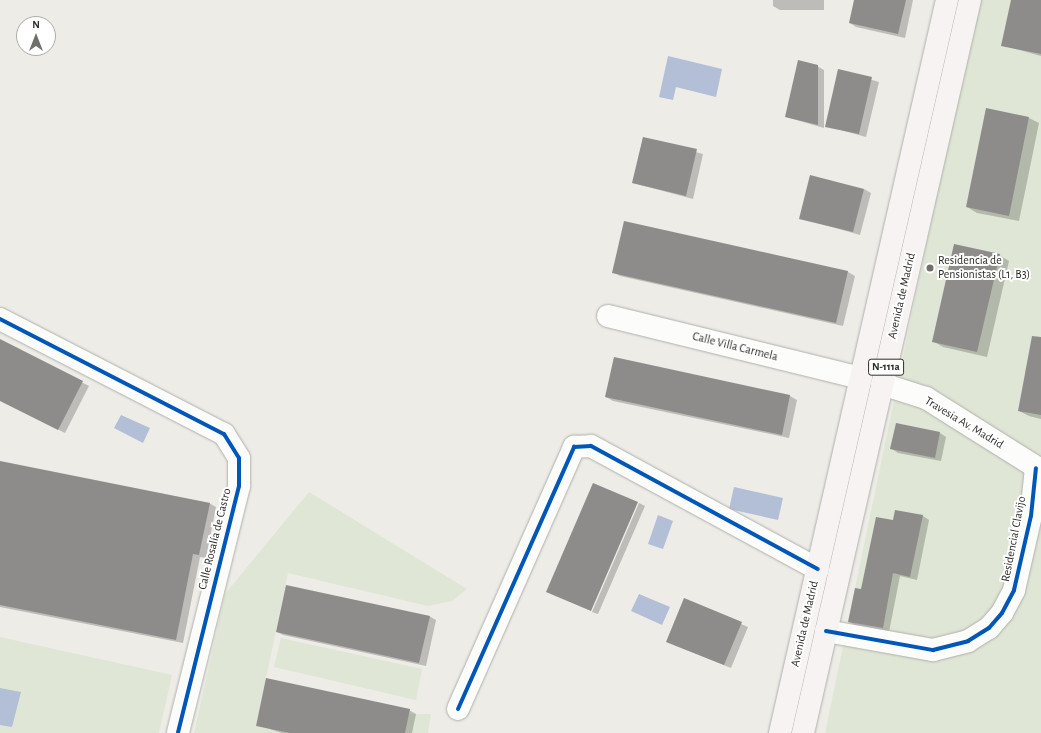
<!DOCTYPE html>
<meta charset="utf-8">
<style>
body{margin:0}
#map{position:relative;width:1041px;height:733px;overflow:hidden;background:#edece7;font-family:"Alegreya Sans",sans-serif}
div>[style]{position:absolute}
.green>*{inset:0;background:#dfe6d5}
.water>*{inset:0;background:#b2bfd7}
.shadow>*{inset:0;background:#0003}
.building>*{inset:0;background:#8d8c8b}
.roads{filter:drop-shadow(0 0 1px #afafac) drop-shadow(0 0 1px #afafac)}
.minor>*{height:22px;margin:-11px;padding:0 11px;transform-origin:11px;border-radius:11px;background:#fcfcfb}
.major>*{height:22px;margin:-11px;padding:0 11px;transform-origin:11px;border-radius:11px;background:#f7f3f3}
.cycleway>*{height:4px;margin:-2px;padding:0 2px;transform-origin:2px;border-radius:2px;background:#0057b8}
.dots>*{width:11px;height:11px;translate:-50% -50%;box-sizing:border-box;border:2px solid #fff;border-radius:50%}
span{translate:-50% -50%;white-space:nowrap;text-align:center;line-height:1.15;-webkit-text-stroke:4px #fff;paint-order:stroke}
.shield-label span{padding:1px 3px;background:#fff;border:1px solid;border-radius:3px;-webkit-text-stroke-width:0}
.shield-label{font-size:11px;color:#2d2c29;font-weight:700}
.poi-label{font-size:12px;color:#2d2c29}
.left{translate:0 -50%;text-align:left}
.street-label{font-size:12px;color:#2d2c29}
.north{position:absolute;left:16px;top:16px;width:40px;height:40px;box-sizing:border-box;background:#fff;border:1px solid #ababa9;border-radius:50%;rotate:0deg;font-size:11px;font-weight:700;line-height:16px;text-align:center;color:#2d2c29}
.north::after{content:'';display:block;margin:auto;width:14px;height:18px;background:#706f6c;clip-path:polygon(50% 0,100% 100%,50% 72%,0 100%)}
</style>
<div id="map">
<div class="green">
<i style="clip-path:polygon(977px 0,1041px 0,1041px 733px,825px 733px)"></i>
<i style="clip-path:polygon(309px 492px,467px 589px,452px 601px,428px 606px,288px 573px,256px 726px,290px 733px,194px 733px,225px 594px)"></i>
<i style="clip-path:polygon(0 637px,172px 675px,159px 733px,0 733px)"></i>
<i style="clip-path:polygon(281px 638px,422px 669px,416px 700px,274px 667px)"></i>
<i style="clip-path:polygon(409px 714px,431px 714px,428px 733px,405px 733px)"></i>
</div>
<div class="water">
<i style="clip-path:polygon(668px 56px,722px 69px,716px 97px,676px 87px,673px 100px,659px 97px)"></i>
<i style="clip-path:polygon(121px 415px,150px 428px,143px 443px,114px 428px)"></i>
<i style="clip-path:polygon(734px 487px,783px 498px,778px 520px,729px 509px)"></i>
<i style="clip-path:polygon(658px 515px,673px 521px,663px 549px,648px 544px)"></i>
<i style="clip-path:polygon(639px 594px,670px 607px,662px 625px,631px 611px)"></i>
<i style="clip-path:polygon(0 688px,21px 692px,12px 727px,0 725px)"></i>
</div>
<div class="shadow">
<i style="clip-path:polygon(773px 0,824px 0,824px 10px,780px 10px,773px 6px)"></i>
<i style="clip-path:polygon(855px 0,913px 0,905px 38px,856px 27px,850px 23px)"></i>
<i style="clip-path:polygon(1012px 0,1041px 0,1041px 56px,1002px 45px)"></i>
<i style="clip-path:polygon(817px 66px,824px 70px,824px 128px,786px 117px)"></i>
<i style="clip-path:polygon(839px 70px,879px 82px,866px 137px,826px 126px)"></i>
<i style="clip-path:polygon(1029px 118px,1039px 123px,1019px 221px,977px 213px,967px 207px)"></i>
<i style="clip-path:polygon(643px 138px,703px 154px,693px 199px,633px 183px)"></i>
<i style="clip-path:polygon(864px 189px,871px 193px,860px 235px,800px 218px)"></i>
<i style="clip-path:polygon(625px 222px,848px 272px,855px 276px,843px 326px,620px 276px,613px 272px)"></i>
<i style="clip-path:polygon(999px 255px,1009px 261px,987px 357px,943px 347px,933px 341px)"></i>
<i style="clip-path:polygon(0 340px,89px 386px,65px 433px,0 400px)"></i>
<i style="clip-path:polygon(614px 358px,790px 396px,797px 400px,789px 438px,613px 401px,606px 397px)"></i>
<i style="clip-path:polygon(1041px 372px,1041px 419px,1029px 416px,1019px 411px)"></i>
<i style="clip-path:polygon(940px 433px,946px 437px,941px 461px,898px 453px,892px 449px)"></i>
<i style="clip-path:polygon(0 462px,209px 503px,216px 507px,206px 558px,200px 557px,183px 643px,0 607px)"></i>
<i style="clip-path:polygon(639px 503px,645px 506px,598px 614px,592px 612px)"></i>
<i style="clip-path:polygon(923px 516px,929px 520px,917px 580px,900px 576px,889px 632px,856px 626px,849px 622px,894px 521px)"></i>
<i style="clip-path:polygon(685px 600px,748px 627px,731px 668px,674px 645px)"></i>
<i style="clip-path:polygon(429px 616px,436px 620px,426px 666px,283px 635px,277px 632px)"></i>
<i style="clip-path:polygon(409px 710px,416px 714px,412px 733px,282px 733px,257px 725px)"></i>
</div>
<div class="building">
<i style="clip-path:polygon(854px 0,906px 0,898px 34px,849px 23px)"></i>
<i style="clip-path:polygon(1011px 0,1041px 0,1041px 54px,1001px 46px)"></i>
<i style="clip-path:polygon(798px 60px,818px 65px,818px 125px,785px 117px)"></i>
<i style="clip-path:polygon(838px 69px,872px 77px,859px 134px,825px 127px)"></i>
<i style="clip-path:polygon(986px 108px,1029px 117px,1009px 216px,966px 207px)"></i>
<i style="clip-path:polygon(643px 137px,697px 149px,686px 196px,632px 183px)"></i>
<i style="clip-path:polygon(810px 175px,864px 189px,853px 232px,799px 219px)"></i>
<i style="clip-path:polygon(624px 221px,848px 271px,836px 323px,612px 273px)"></i>
<i style="clip-path:polygon(954px 244px,1000px 254px,977px 352px,932px 342px)"></i>
<i style="clip-path:polygon(1032px 336px,1041px 337px,1041px 415px,1018px 411px)"></i>
<i style="clip-path:polygon(0 339px,83px 381px,58px 430px,0 401px)"></i>
<i style="clip-path:polygon(614px 357px,790px 395px,782px 435px,605px 397px)"></i>
<i style="clip-path:polygon(896px 423px,940px 432px,935px 458px,890px 449px)"></i>
<i style="clip-path:polygon(0 461px,210px 503px,199px 555px,193px 554px,176px 640px,0 605px)"></i>
<i style="clip-path:polygon(593px 483px,638px 502px,591px 611px,546px 592px)"></i>
<i style="clip-path:polygon(895px 510px,923px 515px,910px 577px,893px 573px,883px 628px,848px 622px,855px 588px,861px 589px,876px 517px,893px 520px)"></i>
<i style="clip-path:polygon(286px 585px,430px 616px,419px 663px,276px 632px)"></i>
<i style="clip-path:polygon(684px 598px,742px 622px,724px 665px,666px 642px)"></i>
<i style="clip-path:polygon(266px 678px,410px 709px,405px 733px,290px 733px,256px 726px)"></i>
</div>
<div class="roads">
<div class="minor">
<i style="left:608px;top:316px;width:260px;rotate:13.8deg"></i>
<i style="left:0;top:319px;width:252px;rotate:27.2deg"></i>
<i style="left:224px;top:434px;width:28px;rotate:58deg"></i>
<i style="left:239px;top:458px;width:28px;rotate:90deg"></i>
<i style="left:239px;top:486px;width:254px;rotate:103.9deg"></i>
<i style="left:882px;top:384px;width:46px;rotate:17.7deg"></i>
<i style="left:926px;top:398px;width:136px;rotate:32.1deg"></i>
<i style="left:826px;top:631px;width:109px;rotate:10.1deg"></i>
<i style="left:933px;top:650px;width:36px;rotate:-14deg"></i>
<i style="left:968px;top:641px;width:25px;rotate:-32deg"></i>
<i style="left:989px;top:628px;width:20px;rotate:-49deg"></i>
<i style="left:1002px;top:613px;width:26px;rotate:-62deg"></i>
<i style="left:1014px;top:590px;width:76px;rotate:-77.1deg"></i>
<i style="left:1031px;top:516px;width:48px;rotate:-84.1deg"></i>
<i style="left:458px;top:709px;width:287px;rotate:-66.1deg"></i>
<i style="left:574px;top:447px;width:17px;rotate:-3deg"></i>
<i style="left:591px;top:446px;width:258px;rotate:28.5deg"></i>
</div>
<div class="major">
<i style="left:780px;top:733px;width:752px;rotate:-77.17deg"></i>
<i style="left:803px;top:733px;width:752px;rotate:-77.17deg"></i>
</div>
</div>
<div class="cycleway">
<i style="left:0;top:319px;width:252px;rotate:27.2deg"></i>
<i style="left:224px;top:434px;width:28px;rotate:58deg"></i>
<i style="left:239px;top:458px;width:28px;rotate:90deg"></i>
<i style="left:239px;top:486px;width:254px;rotate:103.9deg"></i>
<i style="left:826px;top:631px;width:109px;rotate:10.1deg"></i>
<i style="left:933px;top:650px;width:36px;rotate:-14deg"></i>
<i style="left:968px;top:641px;width:25px;rotate:-32deg"></i>
<i style="left:989px;top:628px;width:20px;rotate:-49deg"></i>
<i style="left:1002px;top:613px;width:26px;rotate:-62deg"></i>
<i style="left:1014px;top:590px;width:76px;rotate:-77.1deg"></i>
<i style="left:1031px;top:516px;width:48px;rotate:-84.1deg"></i>
<i style="left:458px;top:709px;width:287px;rotate:-66.1deg"></i>
<i style="left:574px;top:447px;width:17px;rotate:-3deg"></i>
<i style="left:591px;top:446px;width:258px;rotate:28.5deg"></i>
</div>
<div class="dots">
<i style="left:930px;top:268px;background:#706f6c"></i>
</div>
<div class="shield-label">
<span style="left:886px;top:367px">N-111a</span>
</div>
<div class="poi-label">
<span class="left" style="left:938px;top:268px">Residencia de<br>Pensionistas (L1, B3)</span>
</div>
<div class="street-label">
<span style="left:902px;top:296px;rotate:-77deg">Avenida de Madrid</span>
<span style="left:735px;top:347px;rotate:14deg">Calle Villa Carmela</span>
<span style="left:964px;top:423px;rotate:31deg">Travesia Av. Madrid</span>
<span style="left:215px;top:539px;rotate:-76deg">Calle Rosalía de Castro</span>
<span style="left:1014px;top:539px;rotate:-79deg">Residencial Clavijo</span>
<span style="left:805px;top:624px;rotate:-77deg">Avenida de Madrid</span>
</div>
<div class="north">N</div>
</div>
